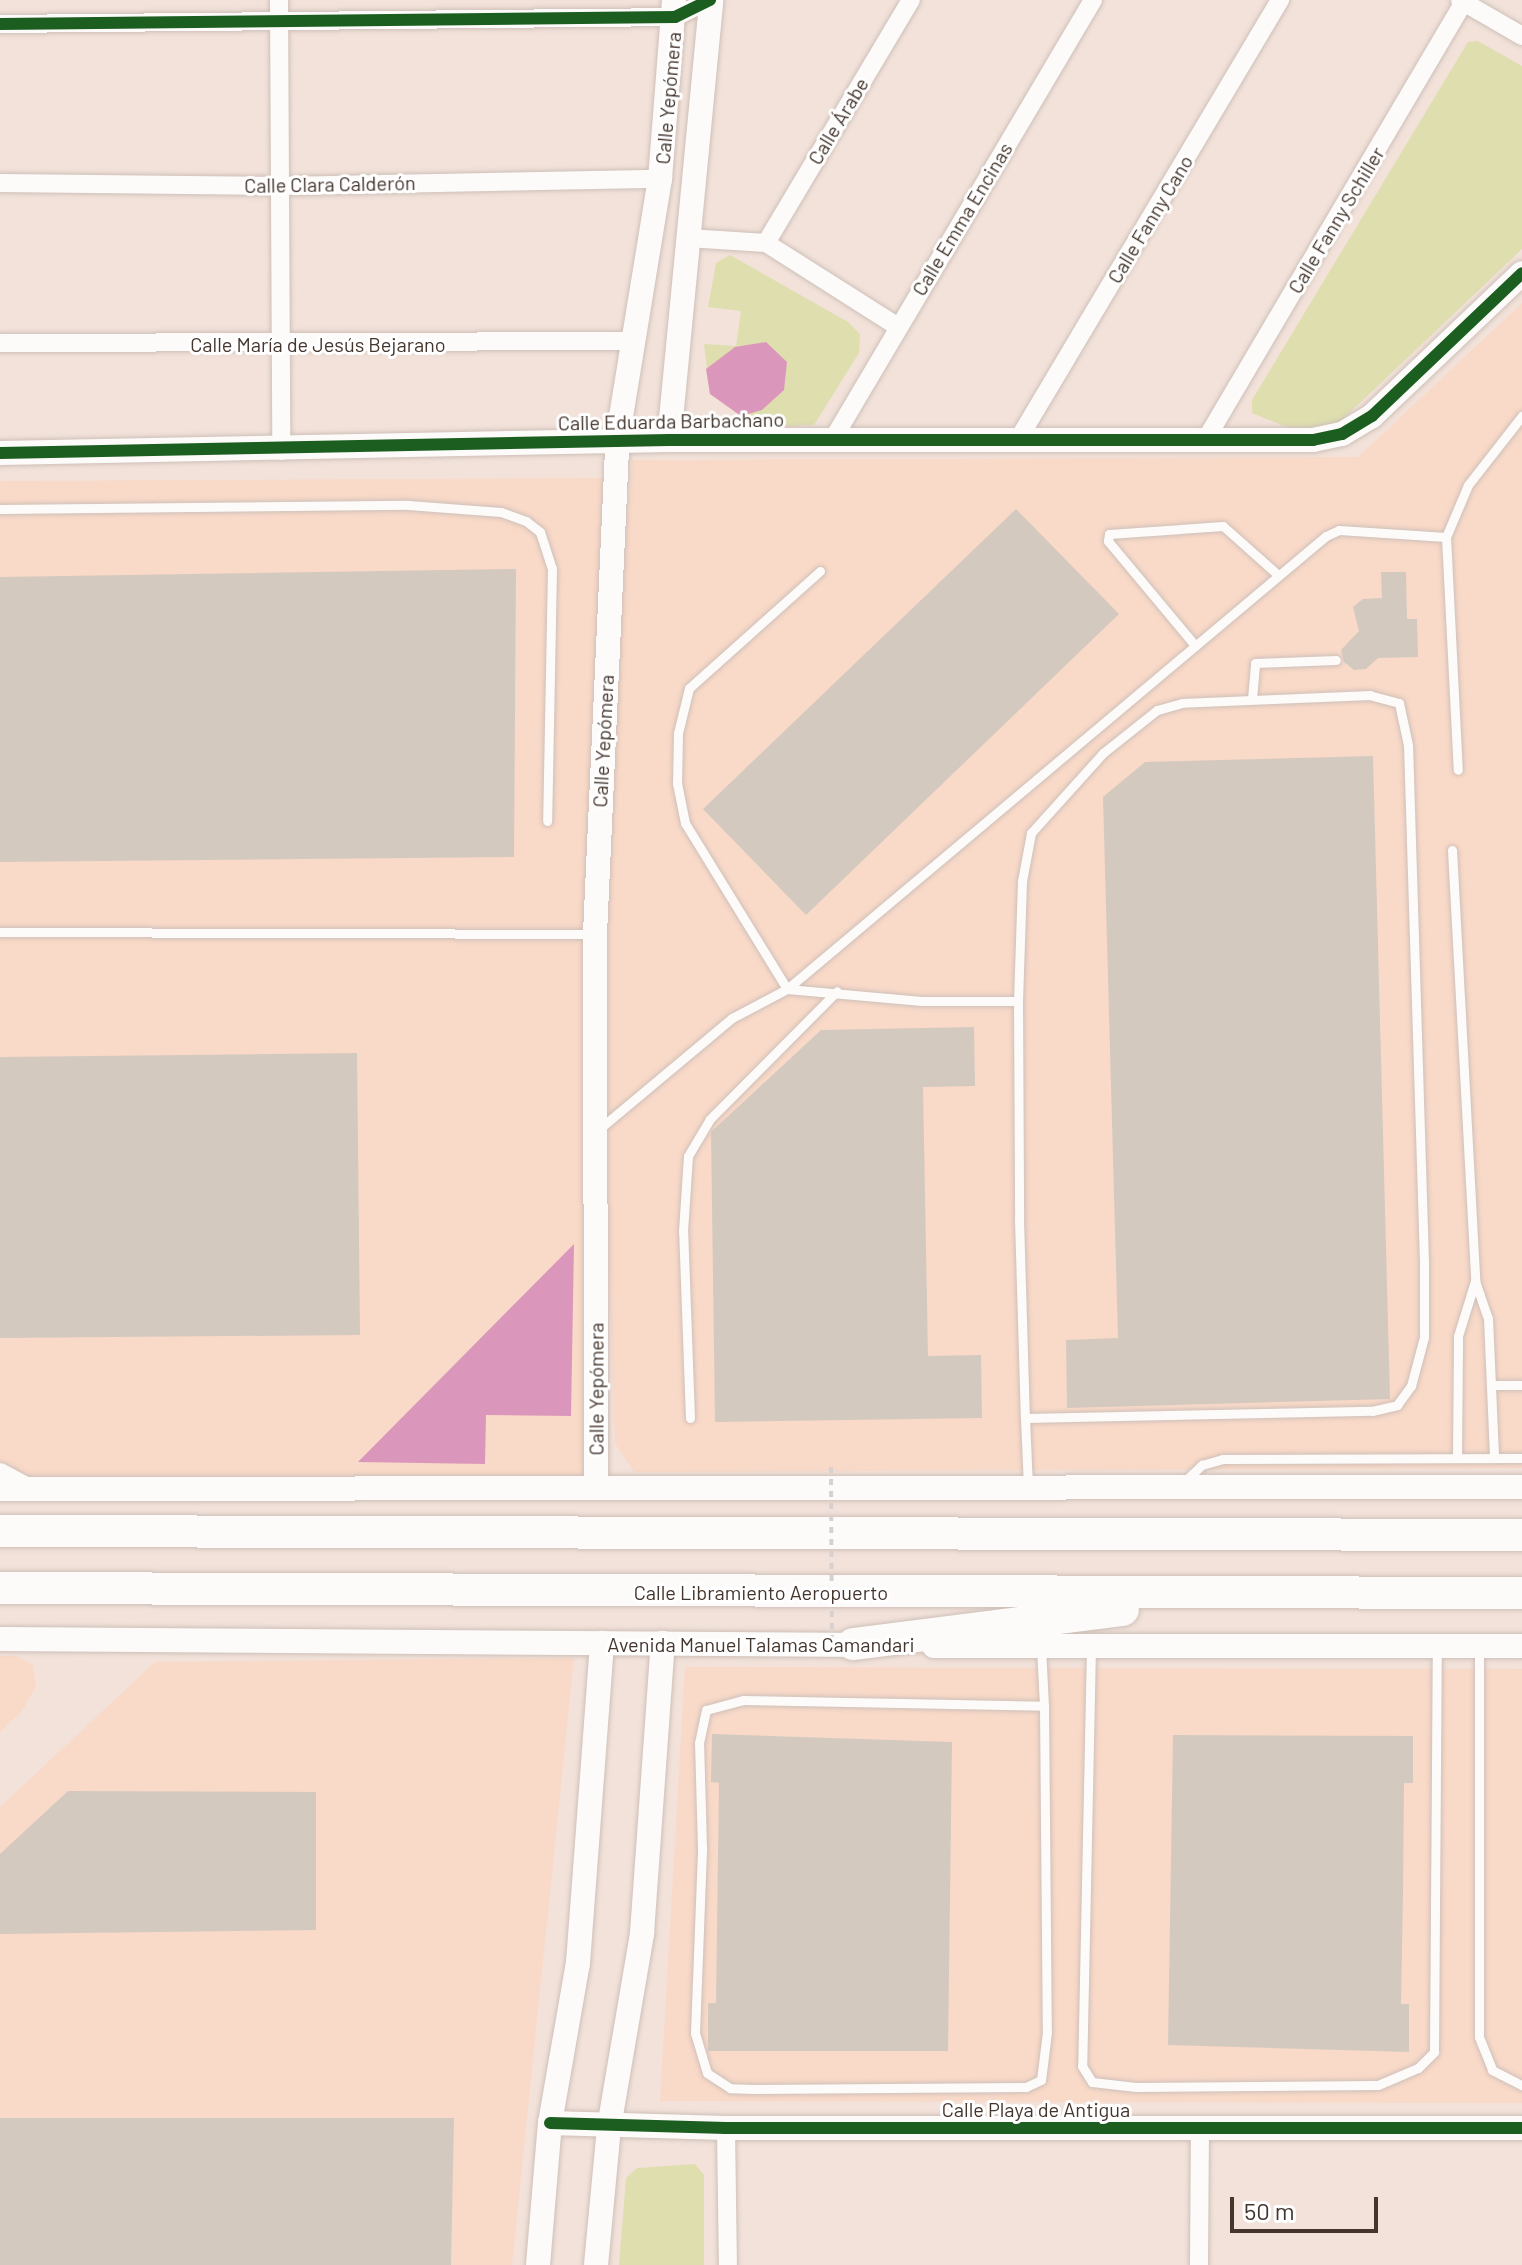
<!DOCTYPE html>
<meta charset="utf-8">
<style>
body{margin:0}
#map{position:relative;width:1522px;height:2265px;overflow:hidden;background:#f2e2da;font-family:Barlow,sans-serif}
div>[style]{position:absolute}
.built>*{inset:0;background:#f9d9c8}
.green>*{inset:0;background:#dfdeaf}
.water>*{inset:0;background:#da97bb}
.building>*{inset:0;background:#d4c9bf}
.roads{filter:drop-shadow(0 0 2px #cec0b9) drop-shadow(0 0 2px #cec0b9)}
.lane>*{height:9px;margin:-4.5px;padding:0 4.5px;transform-origin:4.5px;border-radius:4.5px;background:#fdfbf9}
.street>*{height:18px;margin:-9px;padding:0 9px;transform-origin:9px;border-radius:9px;background:#fdfbf9}
.secondary>*{height:24px;margin:-12px;padding:0 12px;transform-origin:12px;border-radius:12px;background:#fdfbf9}
.highway>*{height:32px;margin:-16px;padding:0 16px;transform-origin:16px;border-radius:16px;background:#fdfbf9}
.path-bridge>*{height:4px;margin-top:-2px;transform-origin:0;background:repeating-linear-gradient(90deg,#d6d1cf 0 6px,transparent 0 12px)}
.cycleway>*{height:12px;margin:-6px;padding:0 6px;transform-origin:6px;border-radius:6px;background:#1b5e20}
span{translate:-50% -50%;white-space:nowrap;text-align:center;line-height:1.15;-webkit-text-stroke:6px #fff;paint-order:stroke}
.street-label{font-size:20px;color:#44352d}
.scale{position:absolute;left:1230px;top:2197px;width:148px;height:36px;box-sizing:border-box;border:4px solid #44352d;border-top:0;padding-left:10px;font-size:24px;line-height:28px;white-space:nowrap;color:#44352d;-webkit-text-stroke:6px #fff;paint-order:stroke}
</style>
<div id="map">
<div class="built">
<i style="clip-path:polygon(1522px 303px,1522px 1468px,634px 1472px,615px 1443px,600px 991px,590px 1479px,0 1477px,0 481px,608px 478px,602px 866px,632px 460px,1358px 457px)"></i>
<i style="clip-path:polygon(0 1656px,16px 1656px,33px 1665px,36px 1686px,22px 1711px,0 1732px)"></i>
<i style="clip-path:polygon(574px 1658px,512px 2265px,0 2265px,0 1807px,155px 1662px)"></i>
<i style="clip-path:polygon(685px 1667px,1522px 1669px,1522px 2103px,660px 2101px)"></i>
</div>
<div class="green">
<i style="clip-path:polygon(1478px 41px,1522px 66px,1522px 249px,1326px 435px,1311px 437px,1252px 413px,1252px 400px,1468px 42px)"></i>
<i style="clip-path:polygon(730px 255px,848px 322px,860px 334px,859px 353px,814px 425px,776px 427px,741px 416px,710px 394px,704px 344px,736px 346px,741px 311px,708px 307px,716px 263px)"></i>
<i style="clip-path:polygon(695px 2164px,704px 2175px,704px 2265px,619px 2265px,626px 2178px,637px 2168px)"></i>
</div>
<div class="water">
<i style="clip-path:polygon(766px 342px,787px 362px,784px 390px,762px 410px,741px 416px,710px 394px,706px 369px,735px 347px)"></i>
<i style="clip-path:polygon(574px 1244px,571px 1416px,486px 1415px,485px 1464px,358px 1462px)"></i>
</div>
<div class="building">
<i style="clip-path:polygon(1016px 509px,1119px 614px,806px 915px,703px 809px)"></i>
<i style="clip-path:polygon(516px 569px,514px 857px,0 862px,0 577px)"></i>
<i style="clip-path:polygon(1381px 572px,1406px 572px,1407px 619px,1417px 619px,1418px 657px,1378px 658px,1366px 669px,1354px 670px,1344px 662px,1341px 650px,1359px 631px,1353px 607px,1363px 599px,1382px 598px)"></i>
<i style="clip-path:polygon(1373px 756px,1390px 1399px,1067px 1408px,1066px 1340px,1118px 1338px,1103px 797px,1145px 762px)"></i>
<i style="clip-path:polygon(974px 1027px,975px 1086px,923px 1087px,928px 1356px,981px 1355px,982px 1418px,715px 1422px,711px 1132px,821px 1030px)"></i>
<i style="clip-path:polygon(357px 1053px,360px 1335px,0 1338px,0 1057px)"></i>
<i style="clip-path:polygon(712px 1734px,952px 1742px,948px 2051px,708px 2051px,708px 2003px,716px 2003px,719px 1783px,711px 1782px)"></i>
<i style="clip-path:polygon(1173px 1735px,1413px 1736px,1413px 1783px,1404px 1783px,1403px 1893px,1401px 2004px,1409px 2004px,1409px 2052px,1168px 2045px)"></i>
<i style="clip-path:polygon(68px 1791px,316px 1792px,316px 1930px,0 1934px,0 1854px)"></i>
<i style="clip-path:polygon(0 2118px,454px 2118px,451px 2265px,0 2265px)"></i>
</div>
<div class="roads">
<div class="lane">
<i style="left:0;top:509px;width:408px;rotate:-0.6deg"></i>
<i style="left:408px;top:505px;width:93px;rotate:4.3deg"></i>
<i style="left:501px;top:512px;width:27px;rotate:20deg"></i>
<i style="left:526px;top:521px;width:18px;rotate:38deg"></i>
<i style="left:540px;top:532px;width:38px;rotate:72deg"></i>
<i style="left:552px;top:568px;width:253px;rotate:91.1deg"></i>
<i style="left:1446px;top:537px;width:233px;rotate:87.1deg"></i>
<i style="left:820px;top:571px;width:176px;rotate:138.2deg"></i>
<i style="left:689px;top:688px;width:46px;rotate:103.7deg"></i>
<i style="left:678px;top:733px;width:50px;rotate:91.1deg"></i>
<i style="left:677px;top:783px;width:41px;rotate:78.7deg"></i>
<i style="left:685px;top:823px;width:195px;rotate:58.4deg"></i>
<i style="left:787px;top:989px;width:704px;rotate:-40.05deg"></i>
<i style="left:1326px;top:536px;width:14px;rotate:-25deg"></i>
<i style="left:1339px;top:530px;width:107px;rotate:3.7deg"></i>
<i style="left:1446px;top:537px;width:56px;rotate:-67.1deg"></i>
<i style="left:1468px;top:485px;width:88px;rotate:-52deg"></i>
<i style="left:1193px;top:643px;width:133px;rotate:-129.8deg"></i>
<i style="left:1108px;top:541px;width:7px;rotate:-82deg"></i>
<i style="left:1109px;top:534px;width:114px;rotate:-4deg"></i>
<i style="left:1223px;top:526px;width:72px;rotate:41.6deg"></i>
<i style="left:1252px;top:699px;width:36px;rotate:-85deg"></i>
<i style="left:1255px;top:663px;width:81px;rotate:-2.1deg"></i>
<i style="left:1452px;top:850px;width:432px;rotate:86.9deg"></i>
<i style="left:1475px;top:1281px;width:39px;rotate:71deg"></i>
<i style="left:1488px;top:1318px;width:140px;rotate:87.5deg"></i>
<i style="left:0;top:932px;width:595px;rotate:0.19deg"></i>
<i style="left:598px;top:1130px;width:175px;rotate:-39.9deg"></i>
<i style="left:732px;top:1018px;width:62px;rotate:-27.8deg"></i>
<i style="left:787px;top:989px;width:135px;rotate:5.1deg"></i>
<i style="left:921px;top:1001px;width:97px"></i>
<i style="left:1495px;top:1385px;width:27px"></i>
<i style="left:690px;top:1418px;width:187px;rotate:-92.1deg"></i>
<i style="left:683px;top:1231px;width:75px;rotate:-86.2deg"></i>
<i style="left:688px;top:1156px;width:43px;rotate:-59.3deg"></i>
<i style="left:710px;top:1119px;width:180px;rotate:-45.2deg"></i>
<i style="left:1025px;top:1418px;width:347px;rotate:-1.2deg"></i>
<i style="left:1372px;top:1411px;width:26px;rotate:-13deg"></i>
<i style="left:1397px;top:1405px;width:24px;rotate:-54deg"></i>
<i style="left:1411px;top:1386px;width:51px;rotate:-75.1deg"></i>
<i style="left:1424px;top:1337px;width:75px;rotate:-90deg"></i>
<i style="left:1424px;top:1262px;width:517px;rotate:-91.77deg"></i>
<i style="left:1408px;top:745px;width:43px;rotate:-102.1deg"></i>
<i style="left:1399px;top:703px;width:30px;rotate:-165deg"></i>
<i style="left:1370px;top:695px;width:188px;rotate:177.6deg"></i>
<i style="left:1182px;top:703px;width:26px;rotate:164deg"></i>
<i style="left:1157px;top:710px;width:69px;rotate:141.5deg"></i>
<i style="left:1103px;top:753px;width:108px;rotate:132deg"></i>
<i style="left:1031px;top:833px;width:49px;rotate:100.6deg"></i>
<i style="left:1022px;top:881px;width:120px;rotate:91.9deg"></i>
<i style="left:1018px;top:1001px;width:218px;rotate:89.7deg"></i>
<i style="left:1019px;top:1219px;width:199px;rotate:88.3deg"></i>
<i style="left:1025px;top:1418px;width:69px;rotate:87.5deg"></i>
<i style="left:1457px;top:1458px;width:122px;rotate:-89.5deg"></i>
<i style="left:1458px;top:1336px;width:58px;rotate:-72.8deg"></i>
<i style="left:1182px;top:1484px;width:28px;rotate:-44deg"></i>
<i style="left:1202px;top:1465px;width:22px;rotate:-16deg"></i>
<i style="left:1223px;top:1459px;width:299px;rotate:-0.2deg"></i>
<i style="left:1041px;top:1647px;width:59px;rotate:87.1deg"></i>
<i style="left:1044px;top:1706px;width:326px;rotate:89.5deg"></i>
<i style="left:1047px;top:2032px;width:48px;rotate:97.1deg"></i>
<i style="left:1041px;top:2080px;width:17px;rotate:155deg"></i>
<i style="left:1026px;top:2087px;width:272px;rotate:179.6deg"></i>
<i style="left:754px;top:2089px;width:24px;rotate:-178deg"></i>
<i style="left:730px;top:2088px;width:27px;rotate:-147deg"></i>
<i style="left:707px;top:2073px;width:42px;rotate:-106.7deg"></i>
<i style="left:695px;top:2033px;width:185px;rotate:-87.8deg"></i>
<i style="left:702px;top:1848px;width:105px;rotate:-91.6deg"></i>
<i style="left:699px;top:1743px;width:34px;rotate:-78deg"></i>
<i style="left:706px;top:1710px;width:38px;rotate:-15deg"></i>
<i style="left:743px;top:1700px;width:301px;rotate:1.1deg"></i>
<i style="left:1091px;top:1647px;width:419px;rotate:91.2deg"></i>
<i style="left:1082px;top:2066px;width:19px;rotate:58deg"></i>
<i style="left:1092px;top:2082px;width:44px;rotate:6.5deg"></i>
<i style="left:1136px;top:2087px;width:242px;rotate:-0.5deg"></i>
<i style="left:1378px;top:2085px;width:43px;rotate:-23deg"></i>
<i style="left:1418px;top:2068px;width:23px;rotate:-45deg"></i>
<i style="left:1434px;top:2052px;width:404px;rotate:-89.6deg"></i>
<i style="left:1479px;top:1647px;width:390px;rotate:90deg"></i>
<i style="left:1479px;top:2037px;width:35px;rotate:68deg"></i>
<i style="left:1492px;top:2070px;width:34px;rotate:27deg"></i>
</div>
<div class="street">
<i style="left:279px;top:0;width:451px;rotate:89.7deg"></i>
<i style="left:1460px;top:0;width:72px;rotate:30.1deg"></i>
<i style="left:0;top:24px;width:675px;rotate:-0.59deg"></i>
<i style="left:675px;top:17px;width:39px;rotate:-26deg"></i>
<i style="left:0;top:183px;width:281px;rotate:0.6deg"></i>
<i style="left:281px;top:186px;width:379px;rotate:-1.1deg"></i>
<i style="left:688px;top:238px;width:78px;rotate:3.7deg"></i>
<i style="left:766px;top:243px;width:155px;rotate:32.4deg"></i>
<i style="left:766px;top:243px;width:283px;rotate:-59.2deg"></i>
<i style="left:0;top:343px;width:635px;rotate:-0.18deg"></i>
<i style="left:1019px;top:438px;width:510px;rotate:-59.21deg"></i>
<i style="left:833px;top:439px;width:510px;rotate:-59.36deg"></i>
<i style="left:1206px;top:439px;width:510px;rotate:-59.46deg"></i>
<i style="left:0;top:1472px;width:34px;rotate:28deg"></i>
<i style="left:726px;top:2128px;width:137px;rotate:89.2deg"></i>
<i style="left:1199px;top:2265px;width:136px;rotate:-89.6deg"></i>
</div>
<div class="secondary">
<i style="left:669px;top:440px;width:442px;rotate:-84.5deg"></i>
<i style="left:0;top:453px;width:669px;rotate:-1.11deg"></i>
<i style="left:669px;top:440px;width:644px"></i>
<i style="left:1313px;top:440px;width:30px;rotate:-12deg"></i>
<i style="left:1342px;top:434px;width:35px;rotate:-31deg"></i>
<i style="left:1372px;top:416px;width:207px;rotate:-43.6deg"></i>
<i style="left:596px;top:1487px;width:553px;rotate:-90.1deg"></i>
<i style="left:595px;top:934px;width:493px;rotate:-87.4deg"></i>
<i style="left:617px;top:441px;width:266px;rotate:-80.7deg"></i>
<i style="left:660px;top:179px;width:180px;rotate:-85.5deg"></i>
<i style="left:0;top:1489px;width:1522px;rotate:-0.08deg"></i>
<i style="left:0;top:1639px;width:870px;rotate:0.4deg"></i>
<i style="left:934px;top:1646px;width:588px"></i>
<i style="left:550px;top:2123px;width:176px;rotate:1.6deg"></i>
<i style="left:726px;top:2128px;width:796px"></i>
<i style="left:538px;top:2265px;width:143px;rotate:-85.2deg"></i>
<i style="left:550px;top:2123px;width:162px;rotate:-80.1deg"></i>
<i style="left:578px;top:1963px;width:321px;rotate:-85.7deg"></i>
<i style="left:596px;top:2265px;width:139px;rotate:-84.6deg"></i>
<i style="left:609px;top:2127px;width:197px;rotate:-80.3deg"></i>
<i style="left:642px;top:1933px;width:291px;rotate:-85.9deg"></i>
</div>
<div class="highway">
<i style="left:0;top:1531px;width:1522px;rotate:0.15deg"></i>
<i style="left:0;top:1588px;width:1522px;rotate:0.19deg"></i>
<i style="left:853px;top:1644px;width:272px;rotate:-7.2deg"></i>
</div>
</div>
<div class="path-bridge">
<i style="left:831px;top:1467px;width:191px;rotate:89.7deg"></i>
</div>
<div class="cycleway">
<i style="left:0;top:24px;width:675px;rotate:-0.59deg"></i>
<i style="left:675px;top:17px;width:39px;rotate:-26deg"></i>
<i style="left:0;top:453px;width:669px;rotate:-1.11deg"></i>
<i style="left:669px;top:440px;width:644px"></i>
<i style="left:1313px;top:440px;width:30px;rotate:-12deg"></i>
<i style="left:1342px;top:434px;width:35px;rotate:-31deg"></i>
<i style="left:1372px;top:416px;width:207px;rotate:-43.6deg"></i>
<i style="left:550px;top:2123px;width:176px;rotate:1.6deg"></i>
<i style="left:726px;top:2128px;width:796px"></i>
</div>
<div class="street-label">
<span style="left:668px;top:98px;rotate:-85deg">Calle Yepómera</span>
<span style="left:838px;top:121px;rotate:-59deg">Calle Árabe</span>
<span style="left:330px;top:184px;rotate:-1deg">Calle Clara Calderón</span>
<span style="left:962px;top:219px;rotate:-59deg">Calle Emma Encinas</span>
<span style="left:1150px;top:219px;rotate:-59deg">Calle Fanny Cano</span>
<span style="left:1336px;top:220px;rotate:-59deg">Calle Fanny Schiller</span>
<span style="left:318px;top:344px">Calle María de Jesús Bejarano</span>
<span style="left:671px;top:421px;rotate:-1deg">Calle Eduarda Barbachano</span>
<span style="left:603px;top:741px;rotate:-87deg">Calle Yepómera</span>
<span style="left:596px;top:1389px;rotate:-90deg">Calle Yepómera</span>
<span style="left:761px;top:1592px">Calle Libramiento Aeropuerto</span>
<span style="left:761px;top:1644px">Avenida Manuel Talamas Camandari</span>
<span style="left:1036px;top:2109px">Calle Playa de Antigua</span>
</div>
<div class="scale">50 m</div>
</div>
